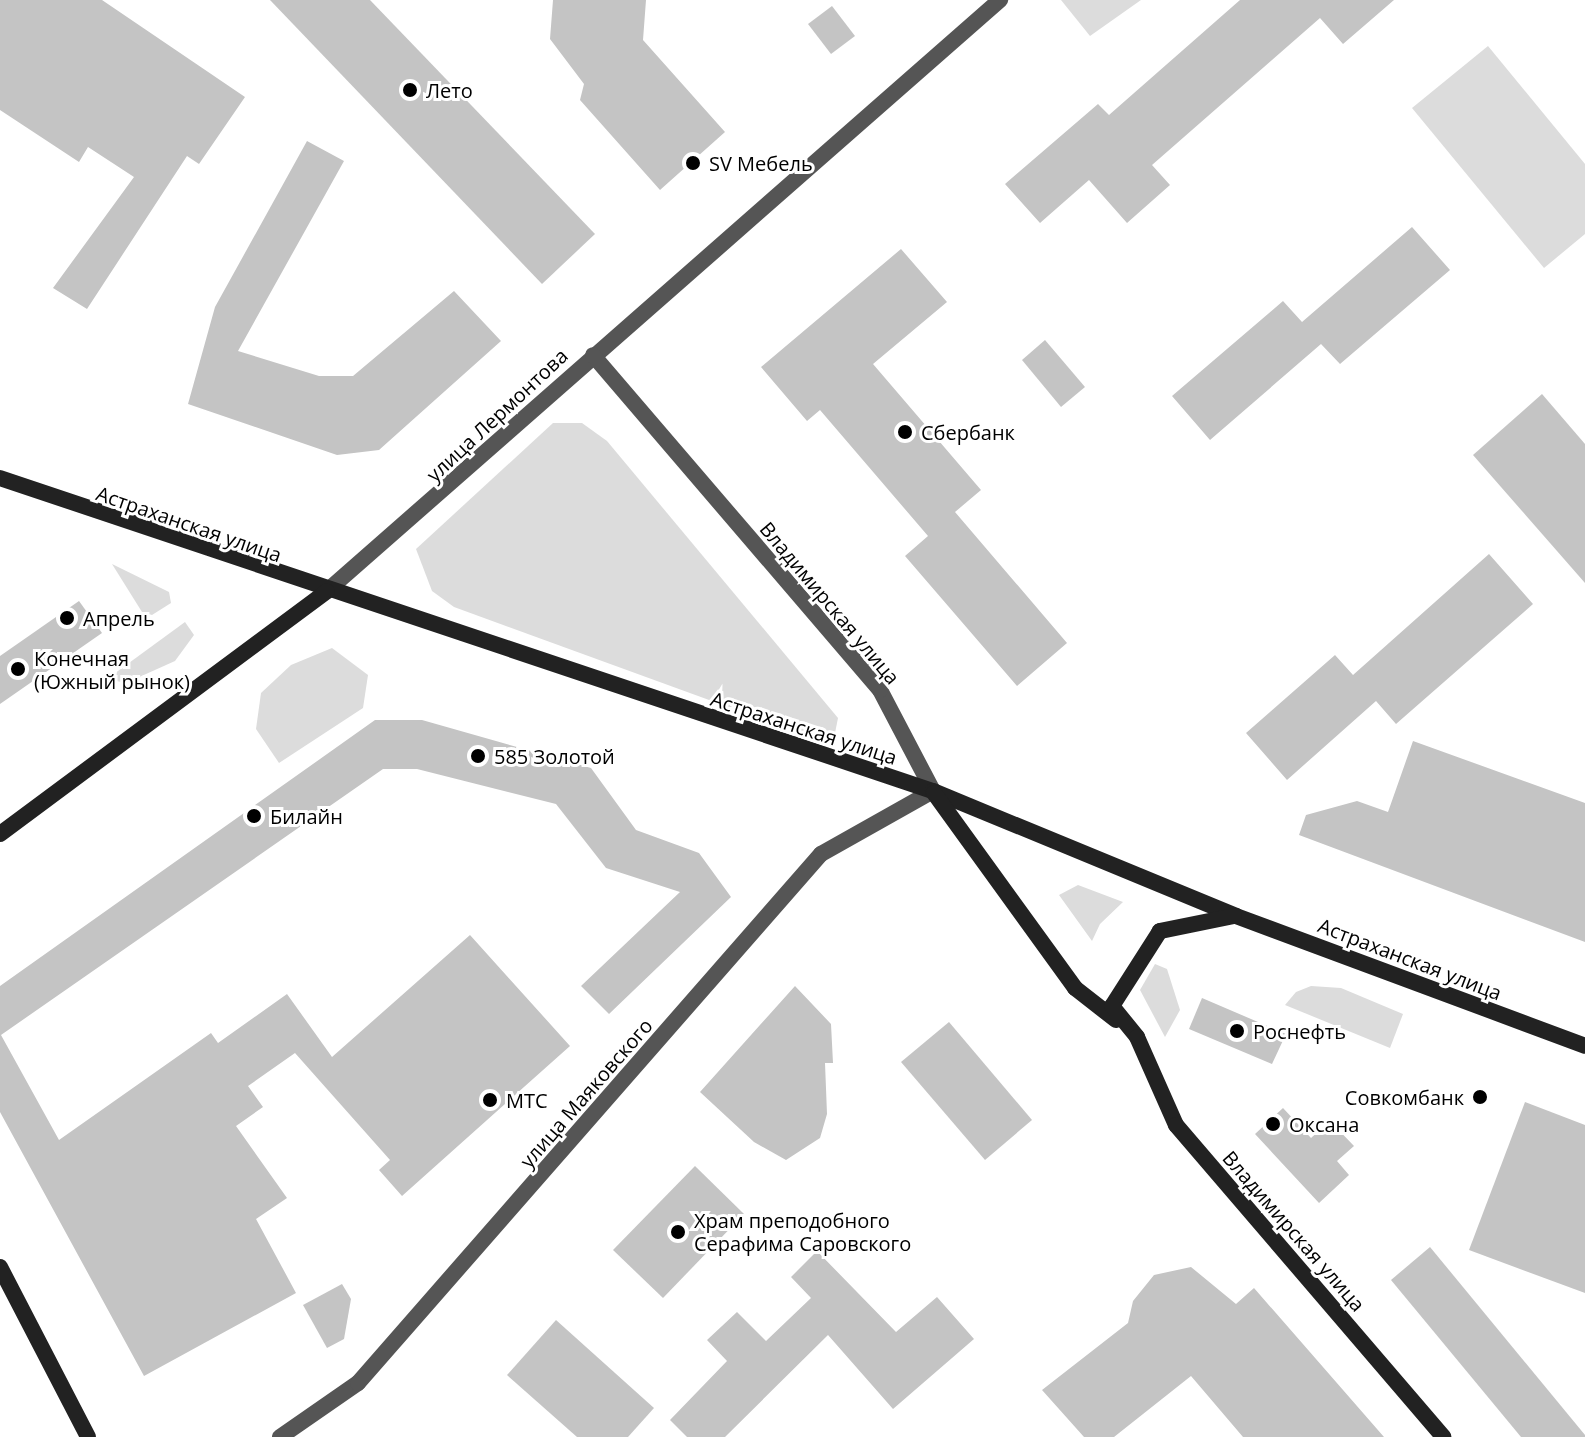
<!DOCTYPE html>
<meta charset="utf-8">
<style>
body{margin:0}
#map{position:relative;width:1585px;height:1437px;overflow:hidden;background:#fff;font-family:"Open Sans",sans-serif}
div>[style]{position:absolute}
.green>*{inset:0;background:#dcdcdc}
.building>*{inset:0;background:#c4c4c4}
.street>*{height:16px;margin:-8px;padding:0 8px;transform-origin:8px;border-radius:8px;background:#555}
.secondary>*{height:16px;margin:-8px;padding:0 8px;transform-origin:8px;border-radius:8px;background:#222}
.dots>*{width:22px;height:22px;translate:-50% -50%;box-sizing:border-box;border:4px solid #fff;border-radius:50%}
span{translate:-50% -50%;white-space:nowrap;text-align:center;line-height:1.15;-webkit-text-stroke:6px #fff;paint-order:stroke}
.poi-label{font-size:20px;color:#000}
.left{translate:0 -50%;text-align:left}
.right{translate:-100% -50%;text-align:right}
.street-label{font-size:20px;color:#000}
</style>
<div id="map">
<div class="green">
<i style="clip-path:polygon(1061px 0,1141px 0,1090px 36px)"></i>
<i style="clip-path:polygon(1488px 46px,1585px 164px,1585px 234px,1544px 268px,1412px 108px)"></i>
<i style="clip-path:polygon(553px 423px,582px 423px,607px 441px,838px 718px,835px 733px,822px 741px,454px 607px,432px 591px,416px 549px)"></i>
<i style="clip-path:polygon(112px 564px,169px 592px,171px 603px,152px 615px,142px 612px)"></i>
<i style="clip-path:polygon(185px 622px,194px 635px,175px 661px,126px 683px,107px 679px)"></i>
<i style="clip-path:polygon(332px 648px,368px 675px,363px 708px,279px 763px,256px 729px,261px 693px,291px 665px)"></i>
<i style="clip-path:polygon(1078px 885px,1123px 902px,1100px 924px,1092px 941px,1059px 895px)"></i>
<i style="clip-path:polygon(1155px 964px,1167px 969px,1180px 1010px,1165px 1037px,1140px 990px)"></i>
<i style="clip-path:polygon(1311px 986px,1341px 988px,1403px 1014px,1390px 1048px,1285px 1005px,1296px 992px)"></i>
</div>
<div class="building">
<i style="clip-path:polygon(0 0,102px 0,245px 97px,199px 164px,187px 156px,87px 309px,53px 288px,134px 177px,88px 147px,79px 162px,0 110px)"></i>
<i style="clip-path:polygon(270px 0,370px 0,595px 234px,542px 284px)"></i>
<i style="clip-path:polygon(553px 0,646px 0,643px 40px,725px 132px,660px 190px,580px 100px,584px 84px,550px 39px)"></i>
<i style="clip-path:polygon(1240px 0,1394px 0,1343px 44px,1320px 18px,1152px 165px,1170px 185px,1127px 223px,1089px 180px,1040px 223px,1005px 184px,1098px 104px,1109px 115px)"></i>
<i style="clip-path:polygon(832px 6px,855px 36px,831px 54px,808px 24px)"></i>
<i style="clip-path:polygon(307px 141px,344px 161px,238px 351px,319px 376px,353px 376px,454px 291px,501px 341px,379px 450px,337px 455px,188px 404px,215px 307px)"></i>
<i style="clip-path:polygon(1412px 227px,1450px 270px,1340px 364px,1321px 344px,1210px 440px,1172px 396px,1283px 301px,1302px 322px)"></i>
<i style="clip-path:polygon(901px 249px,947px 302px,873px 364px,981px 490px,955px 512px,1067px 643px,1017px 686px,905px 556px,928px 536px,820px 410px,807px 421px,761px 367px)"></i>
<i style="clip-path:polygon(1045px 340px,1085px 387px,1061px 407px,1022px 360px)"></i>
<i style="clip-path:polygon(1542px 394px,1585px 444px,1585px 583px,1473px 455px)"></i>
<i style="clip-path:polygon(1489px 554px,1533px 604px,1396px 724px,1376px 701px,1287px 780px,1246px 733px,1335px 655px,1353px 675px)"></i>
<i style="clip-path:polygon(79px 601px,102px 633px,0 704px,0 656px)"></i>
<i style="clip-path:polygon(375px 720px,422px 720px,591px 768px,636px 830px,699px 853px,731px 897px,609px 1014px,581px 986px,680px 892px,606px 868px,556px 804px,417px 769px,383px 769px,1px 1035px,59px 1140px,211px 1033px,218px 1043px,287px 994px,332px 1057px,470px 935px,570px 1046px,402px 1196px,379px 1170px,390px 1160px,295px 1053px,248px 1086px,263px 1107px,236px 1126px,287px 1198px,256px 1219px,296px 1293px,144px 1376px,0 1112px,0 986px)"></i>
<i style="clip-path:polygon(1413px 741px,1585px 803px,1585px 942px,1299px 835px,1306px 815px,1357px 801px,1388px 812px)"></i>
<i style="clip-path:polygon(795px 986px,831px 1024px,833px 1063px,825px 1063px,827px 1114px,820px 1138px,786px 1160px,754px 1142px,700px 1092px)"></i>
<i style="clip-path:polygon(1202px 998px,1286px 1034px,1272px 1064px,1189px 1029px)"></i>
<i style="clip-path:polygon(949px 1022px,1032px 1120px,985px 1160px,901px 1062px)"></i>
<i style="clip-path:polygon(1525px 1102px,1585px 1125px,1585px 1293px,1469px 1250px)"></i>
<i style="clip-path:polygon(1283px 1108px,1311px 1138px,1330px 1121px,1354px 1146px,1337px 1161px,1349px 1175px,1319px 1203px,1255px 1134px)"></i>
<i style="clip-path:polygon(695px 1166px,744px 1214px,663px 1298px,613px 1250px)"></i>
<i style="clip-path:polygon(1430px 1247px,1585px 1435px,1585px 1437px,1521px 1437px,1391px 1280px)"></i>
<i style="clip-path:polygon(817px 1251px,896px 1332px,937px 1297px,974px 1339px,893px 1409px,828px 1335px,725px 1437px,687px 1437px,670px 1420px,727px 1361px,707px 1340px,737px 1312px,766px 1341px,811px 1298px,791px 1277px)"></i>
<i style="clip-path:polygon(1191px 1267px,1236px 1304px,1254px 1288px,1384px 1437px,1243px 1437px,1191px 1376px,1114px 1437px,1084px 1437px,1042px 1390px,1128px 1323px,1133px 1301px,1154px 1275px)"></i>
<i style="clip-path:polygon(342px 1284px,351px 1299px,344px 1339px,327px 1348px,303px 1305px)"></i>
<i style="clip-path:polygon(556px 1320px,654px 1408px,628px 1437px,577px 1437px,507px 1375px)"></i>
</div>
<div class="street">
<i style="left:327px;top:591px;width:896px;rotate:-41.29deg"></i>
<i style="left:280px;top:1437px;width:95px;rotate:-34.7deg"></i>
<i style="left:358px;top:1383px;width:703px;rotate:-48.81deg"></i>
<i style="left:821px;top:854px;width:129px;rotate:-29.4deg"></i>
<i style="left:933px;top:791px;width:114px;rotate:-117.7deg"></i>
<i style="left:880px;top:690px;width:441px;rotate:-130.6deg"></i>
</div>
<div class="secondary">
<i style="left:0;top:478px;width:984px;rotate:18.55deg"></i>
<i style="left:933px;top:791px;width:328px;rotate:22.4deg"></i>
<i style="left:1236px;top:916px;width:372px;rotate:20.4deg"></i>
<i style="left:934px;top:793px;width:241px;rotate:54.1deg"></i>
<i style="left:1075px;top:988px;width:52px;rotate:38deg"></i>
<i style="left:0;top:834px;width:407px;rotate:-36.6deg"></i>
<i style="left:1234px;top:916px;width:76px;rotate:168.5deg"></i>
<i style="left:1160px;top:931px;width:89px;rotate:122.6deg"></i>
<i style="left:1112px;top:1006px;width:40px;rotate:51deg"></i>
<i style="left:1137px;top:1037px;width:96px;rotate:66.1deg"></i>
<i style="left:1176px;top:1125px;width:411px;rotate:49.4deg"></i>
<i style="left:0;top:1267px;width:191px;rotate:62.6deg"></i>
</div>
<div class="dots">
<i style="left:410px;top:90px;background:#000"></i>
<i style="left:693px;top:163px;background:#000"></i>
<i style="left:905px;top:432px;background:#000"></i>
<i style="left:67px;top:618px;background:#000"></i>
<i style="left:18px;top:669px;background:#000"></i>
<i style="left:478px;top:756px;background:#000"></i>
<i style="left:254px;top:816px;background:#000"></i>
<i style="left:1237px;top:1031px;background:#000"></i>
<i style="left:1480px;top:1097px;background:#000"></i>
<i style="left:490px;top:1100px;background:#000"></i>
<i style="left:1273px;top:1124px;background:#000"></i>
<i style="left:678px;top:1232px;background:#000"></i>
</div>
<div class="poi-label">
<span class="left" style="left:426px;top:90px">Лето</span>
<span class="left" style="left:709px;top:163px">SV Мебель</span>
<span class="left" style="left:921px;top:432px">Сбербанк</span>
<span class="left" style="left:83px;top:618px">Апрель</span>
<span class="left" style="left:34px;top:670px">Конечная<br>(Южный рынок)</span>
<span class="left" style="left:494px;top:756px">585 Золотой</span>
<span class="left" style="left:270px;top:816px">Билайн</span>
<span class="left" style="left:1253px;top:1031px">Роснефть</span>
<span class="right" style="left:1464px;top:1097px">Совкомбанк</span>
<span class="left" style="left:506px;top:1100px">МТС</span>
<span class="left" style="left:1289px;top:1124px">Оксана</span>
<span class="left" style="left:694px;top:1232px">Храм преподобного<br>Серафима Саровского</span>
</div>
<div class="street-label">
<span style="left:497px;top:415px;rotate:-43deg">улица Лермонтова</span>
<span style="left:189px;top:524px;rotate:19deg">Астраханская улица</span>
<span style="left:830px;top:603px;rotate:50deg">Владимирская улица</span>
<span style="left:804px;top:728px;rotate:18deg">Астраханская улица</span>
<span style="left:1410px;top:959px;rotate:21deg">Астраханская улица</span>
<span style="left:586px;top:1093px;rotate:-49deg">улица Маяковского</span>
<span style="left:1294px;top:1231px;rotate:49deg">Владимирская улица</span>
</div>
</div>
